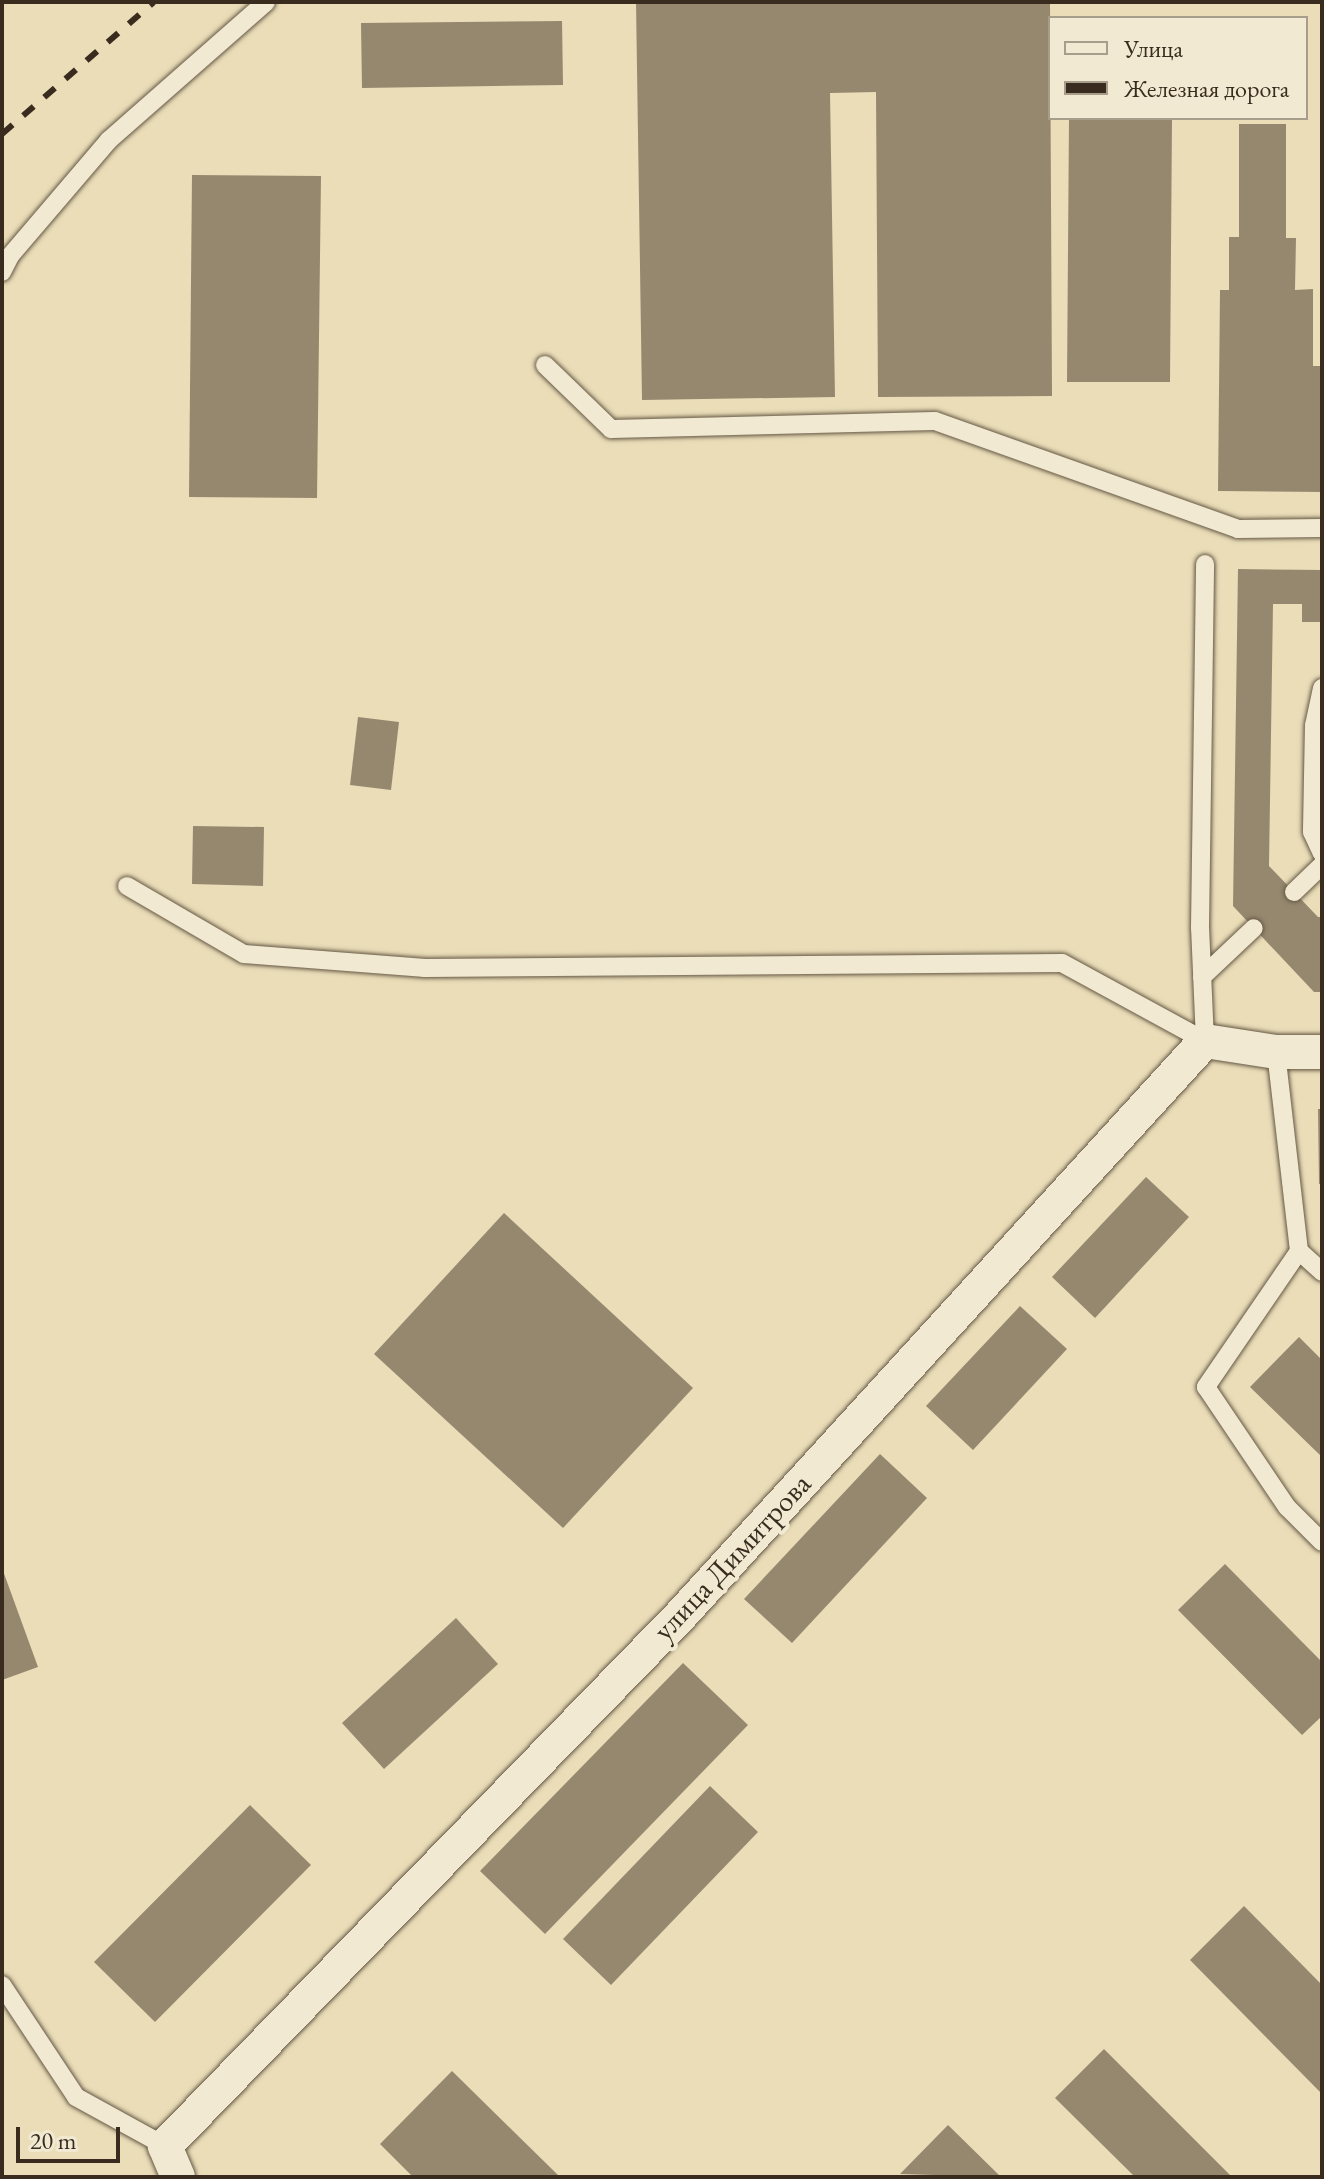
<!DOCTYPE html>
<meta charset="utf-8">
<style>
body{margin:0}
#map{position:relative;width:1324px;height:2179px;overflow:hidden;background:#eaddb8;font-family:"EB Garamond",serif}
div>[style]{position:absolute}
.building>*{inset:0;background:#95886f}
.roads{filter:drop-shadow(0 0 2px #655845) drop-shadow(0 0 2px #655845)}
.service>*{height:18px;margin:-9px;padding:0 9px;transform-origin:9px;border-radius:9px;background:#f1e9d1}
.minor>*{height:34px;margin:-17px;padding:0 17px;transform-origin:17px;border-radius:17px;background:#f1e9d1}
.rail>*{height:6px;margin-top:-3px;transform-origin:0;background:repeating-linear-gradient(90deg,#392c1f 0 14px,transparent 0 28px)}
span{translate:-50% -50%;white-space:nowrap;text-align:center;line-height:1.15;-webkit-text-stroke:8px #f1e9d1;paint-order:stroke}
.street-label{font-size:30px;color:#392c1f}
.frame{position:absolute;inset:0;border:4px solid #392c1f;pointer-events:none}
.legend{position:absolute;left:1048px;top:16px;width:260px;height:104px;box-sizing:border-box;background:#f1e9d1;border:2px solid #a79d8a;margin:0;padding:10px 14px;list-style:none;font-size:24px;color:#392c1f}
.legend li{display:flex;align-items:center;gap:16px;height:40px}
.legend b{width:40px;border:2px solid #a79d8a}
.scale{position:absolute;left:16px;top:2127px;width:104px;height:36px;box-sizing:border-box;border:4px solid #392c1f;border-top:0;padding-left:10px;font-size:24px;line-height:28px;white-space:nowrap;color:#392c1f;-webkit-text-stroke:6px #f1e9d1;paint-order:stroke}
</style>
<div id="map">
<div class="building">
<i style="clip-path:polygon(636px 2px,1050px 2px,1052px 396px,878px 397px,876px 92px,830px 93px,835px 397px,642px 400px)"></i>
<i style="clip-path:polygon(562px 21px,563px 85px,362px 88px,361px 23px)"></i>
<i style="clip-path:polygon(1069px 118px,1172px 118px,1170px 382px,1067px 382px)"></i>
<i style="clip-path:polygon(1239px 124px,1286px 124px,1286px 238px,1296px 238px,1295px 290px,1313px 289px,1313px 366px,1322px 366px,1322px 492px,1218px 491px,1220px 290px,1229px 290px,1229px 237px,1239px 237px)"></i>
<i style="clip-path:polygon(192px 175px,321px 176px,317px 498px,189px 497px)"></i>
<i style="clip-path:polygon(1238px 569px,1322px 570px,1322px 622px,1302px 622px,1302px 604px,1273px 604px,1269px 866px,1318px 917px,1322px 917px,1322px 992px,1314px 992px,1233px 906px)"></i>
<i style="clip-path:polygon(358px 717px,399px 722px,391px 790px,350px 785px)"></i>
<i style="clip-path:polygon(193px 826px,264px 827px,263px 886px,192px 884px)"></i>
<i style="clip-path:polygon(1318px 1109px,1322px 1109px,1322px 1184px,1319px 1184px)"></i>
<i style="clip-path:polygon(1146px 1177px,1189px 1217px,1095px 1318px,1052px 1277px)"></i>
<i style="clip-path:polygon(504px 1213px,693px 1388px,563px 1528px,374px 1354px)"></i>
<i style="clip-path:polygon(1020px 1306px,1067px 1349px,973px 1450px,926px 1406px)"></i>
<i style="clip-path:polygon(1299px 1337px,1322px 1360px,1322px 1457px,1250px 1387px)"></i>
<i style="clip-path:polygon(880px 1454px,927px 1498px,792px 1643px,744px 1599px)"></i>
<i style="clip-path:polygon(1225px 1564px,1322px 1662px,1322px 1716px,1302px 1735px,1178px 1610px)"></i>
<i style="clip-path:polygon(2px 1568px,38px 1667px,2px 1680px)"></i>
<i style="clip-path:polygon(456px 1618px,498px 1664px,384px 1769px,342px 1723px)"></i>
<i style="clip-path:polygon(683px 1663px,748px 1725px,545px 1934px,480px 1871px)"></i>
<i style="clip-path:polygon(710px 1786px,758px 1832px,611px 1985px,563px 1939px)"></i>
<i style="clip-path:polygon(250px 1805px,311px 1865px,155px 2022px,94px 1962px)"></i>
<i style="clip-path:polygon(1244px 1906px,1322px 1985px,1322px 2094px,1190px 1960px)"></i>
<i style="clip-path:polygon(1104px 2049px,1232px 2177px,1135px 2177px,1055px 2098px)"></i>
<i style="clip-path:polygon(452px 2071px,560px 2177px,413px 2177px,380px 2144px)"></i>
<i style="clip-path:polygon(948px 2125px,1001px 2177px,900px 2174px)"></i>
</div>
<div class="roads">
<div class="service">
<i style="left:2px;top:272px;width:18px;rotate:-63deg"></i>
<i style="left:10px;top:256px;width:153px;rotate:-49.5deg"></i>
<i style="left:109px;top:140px;width:209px;rotate:-41.3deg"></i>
<i style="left:545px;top:365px;width:92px;rotate:44.1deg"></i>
<i style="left:611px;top:429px;width:324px;rotate:-1.4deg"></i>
<i style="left:935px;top:421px;width:322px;rotate:19.6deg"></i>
<i style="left:1238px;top:529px;width:84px;rotate:-0.7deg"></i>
<i style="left:1322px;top:688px;width:38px;rotate:102deg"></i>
<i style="left:1314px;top:725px;width:107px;rotate:91.1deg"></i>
<i style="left:1312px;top:832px;width:23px;rotate:65deg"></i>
<i style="left:127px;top:886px;width:135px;rotate:30.2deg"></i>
<i style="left:244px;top:954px;width:182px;rotate:4.4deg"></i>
<i style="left:425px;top:968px;width:637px;rotate:-0.45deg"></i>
<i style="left:1062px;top:963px;width:163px;rotate:28.6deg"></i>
<i style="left:1294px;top:892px;width:39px;rotate:-44deg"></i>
<i style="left:1202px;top:977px;width:71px;rotate:-43.3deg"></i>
<i style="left:1205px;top:1041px;width:113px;rotate:-92.5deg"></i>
<i style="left:1200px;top:928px;width:364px;rotate:-89.2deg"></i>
<i style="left:1276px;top:1052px;width:200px;rotate:83.4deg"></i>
<i style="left:1299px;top:1251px;width:31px;rotate:42deg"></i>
<i style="left:1299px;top:1251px;width:165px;rotate:124.4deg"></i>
<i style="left:1206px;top:1387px;width:145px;rotate:56deg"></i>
<i style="left:1287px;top:1507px;width:49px;rotate:45deg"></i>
<i style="left:2px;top:1985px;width:134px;rotate:56.5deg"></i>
<i style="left:76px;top:2097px;width:102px;rotate:28.8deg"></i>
</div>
<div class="minor">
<i style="left:178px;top:2177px;width:34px;rotate:-113deg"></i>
<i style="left:165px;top:2146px;width:742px;rotate:-45.82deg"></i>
<i style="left:682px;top:1614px;width:776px;rotate:-47.61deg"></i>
<i style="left:1205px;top:1041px;width:72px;rotate:8.8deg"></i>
<i style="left:1276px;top:1052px;width:46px"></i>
</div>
</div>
<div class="rail">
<i style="left:2px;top:134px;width:201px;rotate:-41deg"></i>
</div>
<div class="street-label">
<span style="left:732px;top:1557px;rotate:-47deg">улица Димитрова</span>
</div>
<div class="frame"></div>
<ul class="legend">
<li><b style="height:10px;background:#f1e9d1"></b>Улица</li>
<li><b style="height:10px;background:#392c1f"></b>Железная дорога</li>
</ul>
<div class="scale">20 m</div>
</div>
